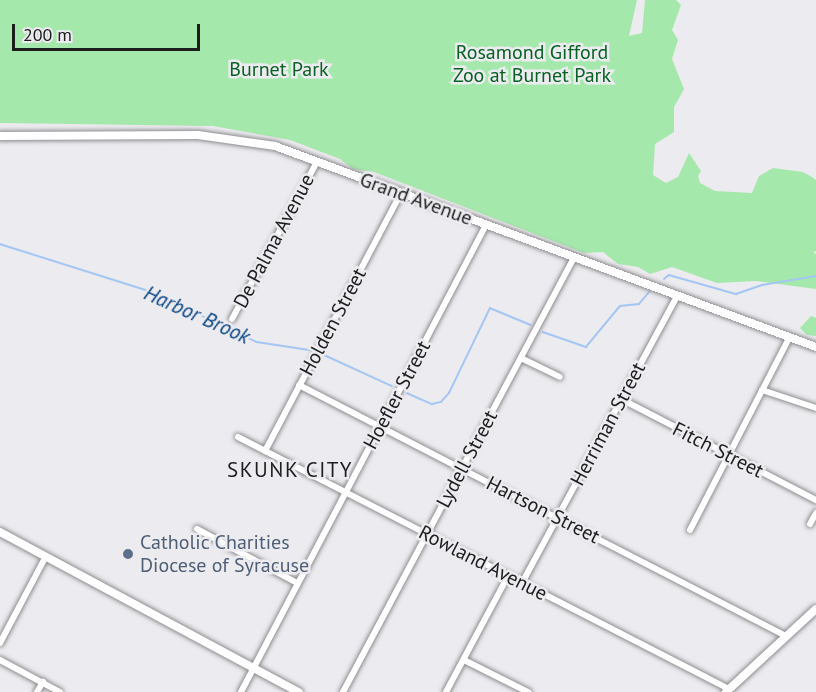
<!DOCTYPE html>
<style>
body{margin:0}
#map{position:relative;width:816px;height:692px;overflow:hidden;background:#ecebef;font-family:"PT Sans",sans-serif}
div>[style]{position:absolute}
.green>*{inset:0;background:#a5e8ac}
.stream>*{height:1.5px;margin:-0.75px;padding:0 0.75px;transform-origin:0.75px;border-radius:0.75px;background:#a4c6f4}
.roads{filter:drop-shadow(0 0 2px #8f8e91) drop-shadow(0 0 2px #8f8e91)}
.street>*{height:6px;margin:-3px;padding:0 3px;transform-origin:3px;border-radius:3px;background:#fff}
.secondary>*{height:8px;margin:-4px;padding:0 4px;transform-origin:4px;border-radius:4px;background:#fff}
.dots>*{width:16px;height:16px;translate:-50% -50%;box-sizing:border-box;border:3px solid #ecebef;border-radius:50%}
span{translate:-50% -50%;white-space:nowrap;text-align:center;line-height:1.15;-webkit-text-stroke:5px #ecebef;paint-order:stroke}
.park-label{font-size:20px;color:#076123}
.street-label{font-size:20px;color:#1d1d1e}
.service-label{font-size:20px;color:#4e5e75}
.left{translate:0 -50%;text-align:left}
.water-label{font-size:21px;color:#094586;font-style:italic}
.neighbourhood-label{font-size:21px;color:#1d1d1e;letter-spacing:1.5px}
.scale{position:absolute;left:12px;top:24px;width:188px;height:27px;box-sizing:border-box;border:3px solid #1d1d1e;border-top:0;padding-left:8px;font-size:18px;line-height:21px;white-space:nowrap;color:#1d1d1e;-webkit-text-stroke:4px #ecebef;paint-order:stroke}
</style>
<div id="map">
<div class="green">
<i style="clip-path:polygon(0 0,637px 0,629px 36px,642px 33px,645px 0,676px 0,681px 5px,672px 30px,678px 40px,672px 59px,684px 89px,674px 107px,674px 132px,655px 144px,653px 175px,666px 183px,678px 177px,689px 153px,701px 171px,698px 176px,700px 183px,715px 191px,752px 193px,759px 176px,773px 168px,803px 172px,812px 177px,816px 180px,816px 251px,813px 252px,816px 254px,816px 289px,756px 281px,717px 283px,672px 267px,650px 274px,638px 267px,618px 264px,603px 252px,584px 253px,374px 172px,353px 169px,340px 159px,290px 140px,213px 126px,0 123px)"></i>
<i style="clip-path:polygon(811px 316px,816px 318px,816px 336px,807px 335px,800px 328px)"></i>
</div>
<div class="stream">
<i style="left:0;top:244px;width:159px;rotate:17.5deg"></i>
<i style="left:152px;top:292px;width:116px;rotate:25.5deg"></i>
<i style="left:257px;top:342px;width:59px;rotate:8.8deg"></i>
<i style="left:664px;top:279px;width:6px;rotate:-39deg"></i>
<i style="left:669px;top:275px;width:70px;rotate:15.8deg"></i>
<i style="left:736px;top:294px;width:28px;rotate:-19deg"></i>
<i style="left:762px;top:285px;width:55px;rotate:-9.5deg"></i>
<i style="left:543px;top:332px;width:46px;rotate:19.2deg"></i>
<i style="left:586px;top:347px;width:53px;rotate:-50.3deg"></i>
<i style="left:620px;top:306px;width:19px;rotate:-6deg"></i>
<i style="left:639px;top:304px;width:16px;rotate:-50deg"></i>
<i style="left:320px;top:353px;width:79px;rotate:24.6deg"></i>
<i style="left:407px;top:393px;width:27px;rotate:24deg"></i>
<i style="left:432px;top:404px;width:9px;rotate:-13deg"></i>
<i style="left:441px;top:402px;width:12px;rotate:-48deg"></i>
<i style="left:449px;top:393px;width:94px;rotate:-64.2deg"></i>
<i style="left:490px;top:308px;width:44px;rotate:22.5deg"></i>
</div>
<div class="roads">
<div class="street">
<i style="left:232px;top:319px;width:179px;rotate:-61.6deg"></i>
<i style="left:521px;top:358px;width:43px;rotate:26deg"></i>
<i style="left:299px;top:385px;width:548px;rotate:27.27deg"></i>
<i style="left:762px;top:390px;width:57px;rotate:18.4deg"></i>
<i style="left:621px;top:399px;width:220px;rotate:27.4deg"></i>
<i style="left:238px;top:437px;width:552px;rotate:27.17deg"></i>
<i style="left:265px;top:451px;width:292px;rotate:-62.2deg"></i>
<i style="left:810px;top:524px;width:13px;rotate:-61deg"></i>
<i style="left:197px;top:529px;width:114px;rotate:28.4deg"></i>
<i style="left:690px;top:530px;width:216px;rotate:-62.7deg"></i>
<i style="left:522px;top:583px;width:326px;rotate:-61.6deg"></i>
<i style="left:0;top:643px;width:98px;rotate:-62.1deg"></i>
<i style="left:0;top:660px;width:68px;rotate:28.1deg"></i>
<i style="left:464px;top:660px;width:72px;rotate:26.6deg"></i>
<i style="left:37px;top:692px;width:12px;rotate:-59deg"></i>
<i style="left:241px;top:692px;width:527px;rotate:-62.32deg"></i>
<i style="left:343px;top:692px;width:492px;rotate:-62deg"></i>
<i style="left:446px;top:692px;width:132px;rotate:-61.9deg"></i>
</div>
<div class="secondary">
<i style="left:0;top:136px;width:198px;rotate:-0.3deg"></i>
<i style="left:198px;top:135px;width:78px;rotate:8.1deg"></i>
<i style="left:275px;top:146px;width:577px;rotate:20.38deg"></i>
<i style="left:0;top:532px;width:339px;rotate:28.2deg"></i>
<i style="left:726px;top:692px;width:122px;rotate:-42.7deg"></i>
</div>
</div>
<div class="dots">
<i style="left:128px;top:554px;background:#5c6f8a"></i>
</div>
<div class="park-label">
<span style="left:532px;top:64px">Rosamond Gifford<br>Zoo at Burnet Park</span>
<span style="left:279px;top:69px">Burnet Park</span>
</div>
<div class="street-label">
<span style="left:416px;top:199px;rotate:20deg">Grand Avenue</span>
<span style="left:274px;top:241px;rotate:-62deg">De Palma Avenue</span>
<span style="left:333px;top:322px;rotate:-62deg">Holden Street</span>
<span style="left:397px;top:395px;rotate:-62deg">Hoefler Street</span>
<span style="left:608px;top:424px;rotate:-62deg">Herriman Street</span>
<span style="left:718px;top:450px;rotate:27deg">Fitch Street</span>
<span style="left:467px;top:459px;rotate:-62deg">Lydell Street</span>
<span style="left:543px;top:510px;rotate:27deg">Hartson Street</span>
<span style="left:483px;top:563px;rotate:27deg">Rowland Avenue</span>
</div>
<div class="service-label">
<span class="left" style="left:140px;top:554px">Catholic Charities<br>Diocese of Syracuse</span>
</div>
<div class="water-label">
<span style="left:197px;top:315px;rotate:24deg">Harbor Brook</span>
</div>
<div class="neighbourhood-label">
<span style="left:290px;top:470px">SKUNK CITY</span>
</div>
<div class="scale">200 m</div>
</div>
